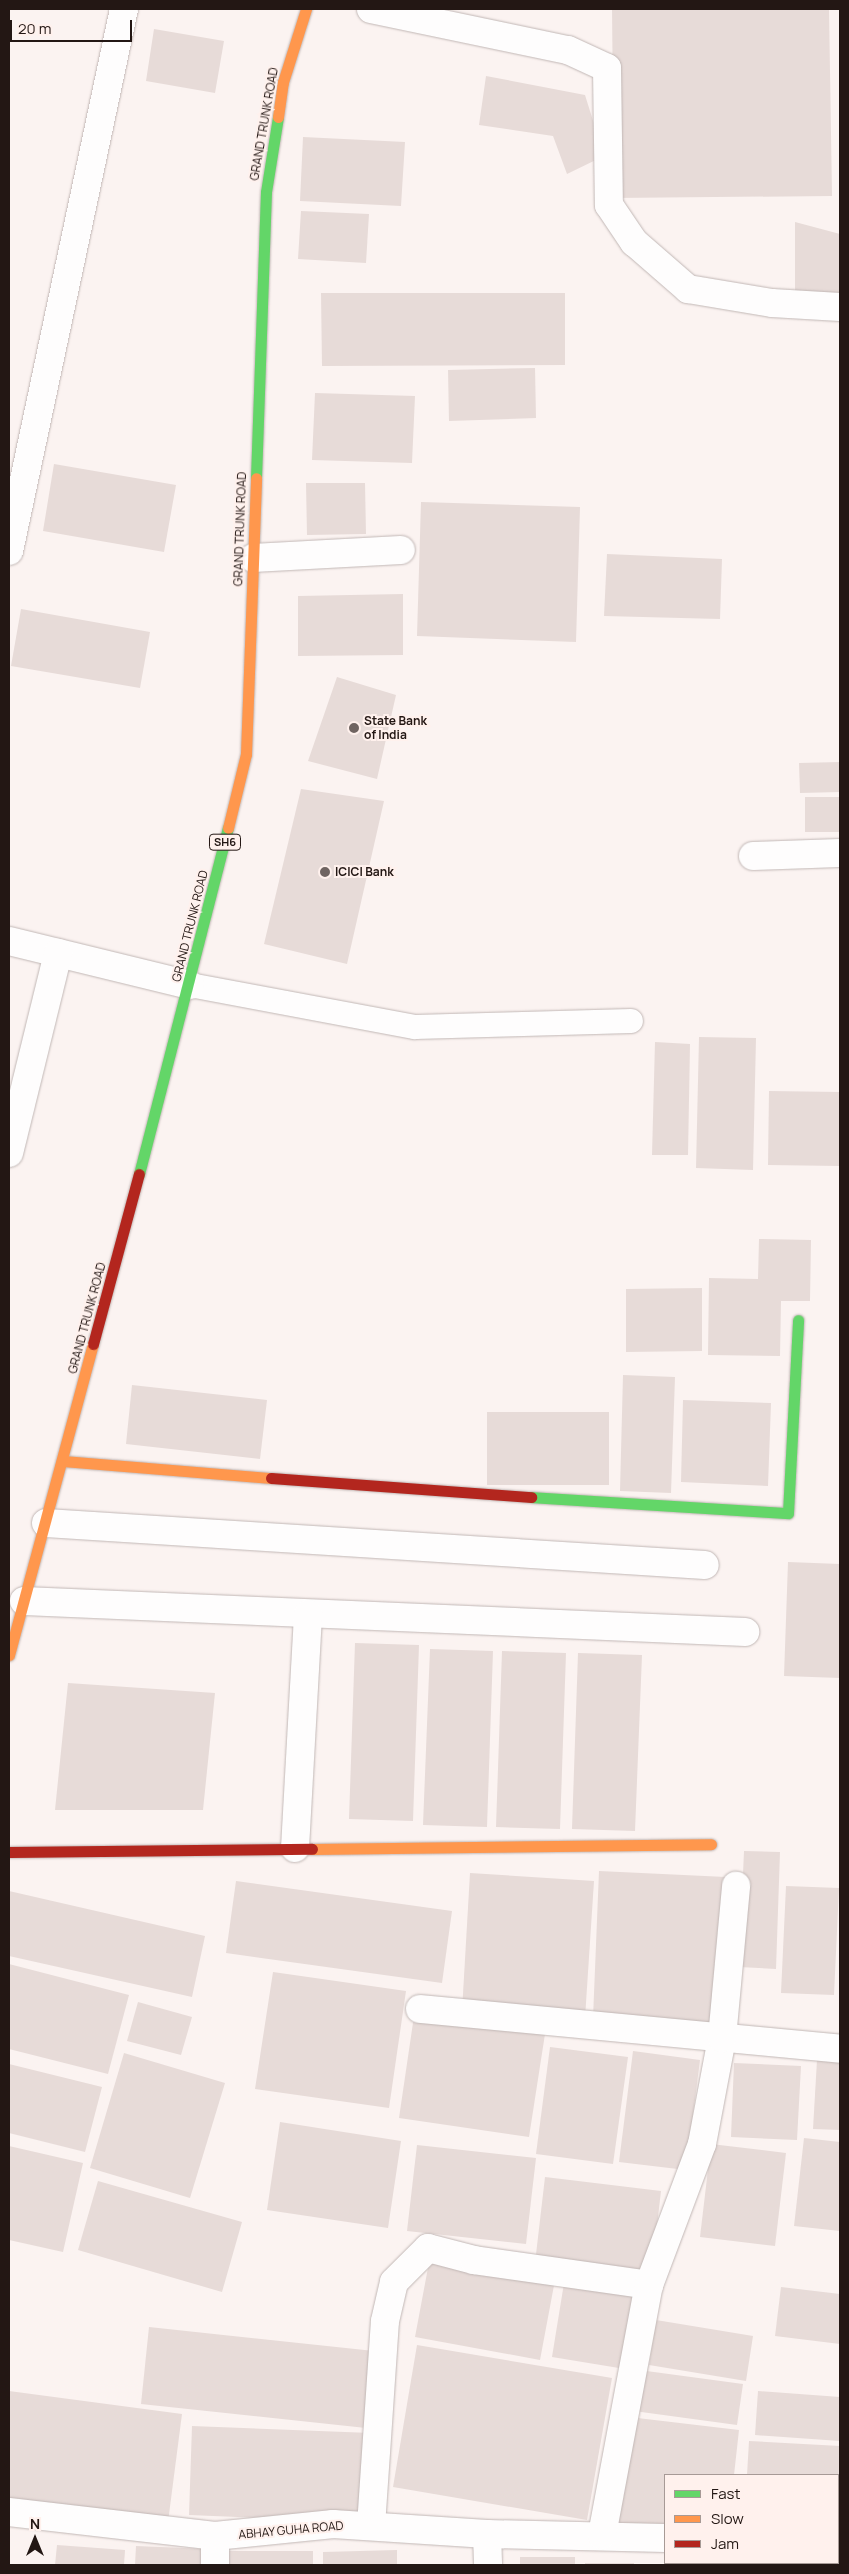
<!DOCTYPE html>
<style>
body{margin:0}
#map{position:relative;width:849px;height:2574px;overflow:hidden;background:#fbf3f1;font-family:Manrope,sans-serif}
div>[style]{position:absolute}
.building>*{inset:0;background:#e7dbd8}
.roads{filter:drop-shadow(0 0 1px #c1b7b5) drop-shadow(0 0 1px #c1b7b5)}
.lane>*{height:24px;margin:-12px;padding:0 12px;transform-origin:12px;border-radius:12px;background:#fefdfd}
.street>*{height:28px;margin:-14px;padding:0 14px;transform-origin:14px;border-radius:14px;background:#fefdfd}
.fast>*{height:11px;margin:-5.5px;padding:0 5.5px;transform-origin:5.5px;border-radius:5.5px;background:#63d668}
.slow>*{height:11px;margin:-5.5px;padding:0 5.5px;transform-origin:5.5px;border-radius:5.5px;background:#ff974d}
.jam>*{height:11px;margin:-5.5px;padding:0 5.5px;transform-origin:5.5px;border-radius:5.5px;background:#b3261e}
.dots>*{width:14px;height:14px;translate:-50% -50%;box-sizing:border-box;border:2px solid #fff1ed;border-radius:50%}
span{translate:-50% -50%;white-space:nowrap;text-align:center;line-height:1.15;-webkit-text-stroke:4px #fff1ed;paint-order:stroke}
.shield-label span{padding:1px 4px;background:#fff1ed;border:1px solid;border-radius:4px;-webkit-text-stroke-width:0}
.shield-label{font-size:11px;color:#231714;font-weight:700}
.street-label{font-size:12px;color:#231714}
.poi-label{font-size:12px;color:#231714;font-weight:700}
.left{translate:0 -50%;text-align:left}
.frame{position:absolute;inset:0;border:10px solid #231714;pointer-events:none}
.legend{position:absolute;left:664px;top:2474px;width:175px;height:90px;box-sizing:border-box;background:#fff1ed;border:1px solid #a79a96;margin:0;padding:6px 9px;list-style:none;font-size:15px;color:#231714}
.legend li{display:flex;align-items:center;gap:10px;height:25px}
.legend b{width:25px;border:1px solid #a79a96}
.north{position:absolute;left:10px;top:2514px;width:50px;height:50px;-webkit-text-stroke:4px #fff1ed;paint-order:stroke;rotate:0deg;font-size:14px;font-weight:700;line-height:20px;text-align:center;color:#231714}
.north::after{content:'';display:block;margin:auto;width:18px;height:22px;background:#231714;clip-path:polygon(50% 0,100% 100%,50% 72%,0 100%)}
.scale{position:absolute;left:10px;top:20px;width:122px;height:22px;box-sizing:border-box;border:2px solid #231714;border-top:0;padding-left:6px;font-size:15px;line-height:18px;white-space:nowrap;color:#231714;-webkit-text-stroke:4px #fff1ed;paint-order:stroke}
</style>
<div id="map">
<div class="building">
<i style="clip-path:polygon(612px 9px,829px 9px,832px 196px,614px 198px)"></i>
<i style="clip-path:polygon(154px 29px,224px 41px,215px 93px,146px 81px)"></i>
<i style="clip-path:polygon(486px 76px,585px 95px,604px 156px,567px 174px,553px 136px,479px 125px)"></i>
<i style="clip-path:polygon(303px 137px,405px 142px,401px 206px,300px 201px)"></i>
<i style="clip-path:polygon(301px 211px,369px 214px,366px 263px,298px 259px)"></i>
<i style="clip-path:polygon(795px 222px,840px 234px,840px 297px,795px 298px)"></i>
<i style="clip-path:polygon(321px 293px,565px 293px,565px 365px,322px 366px)"></i>
<i style="clip-path:polygon(535px 368px,536px 418px,449px 421px,448px 370px)"></i>
<i style="clip-path:polygon(315px 393px,415px 396px,412px 463px,312px 460px)"></i>
<i style="clip-path:polygon(54px 464px,176px 485px,164px 552px,43px 531px)"></i>
<i style="clip-path:polygon(306px 483px,365px 483px,366px 534px,307px 535px)"></i>
<i style="clip-path:polygon(421px 502px,580px 507px,576px 642px,417px 636px)"></i>
<i style="clip-path:polygon(607px 554px,722px 559px,720px 619px,604px 616px)"></i>
<i style="clip-path:polygon(403px 594px,403px 655px,298px 656px,298px 596px)"></i>
<i style="clip-path:polygon(21px 609px,150px 632px,140px 688px,11px 666px)"></i>
<i style="clip-path:polygon(337px 677px,396px 695px,377px 779px,308px 761px)"></i>
<i style="clip-path:polygon(840px 762px,840px 792px,800px 793px,799px 763px)"></i>
<i style="clip-path:polygon(301px 789px,384px 801px,347px 964px,264px 944px)"></i>
<i style="clip-path:polygon(805px 797px,840px 797px,840px 832px,805px 832px)"></i>
<i style="clip-path:polygon(699px 1037px,756px 1038px,753px 1170px,696px 1168px)"></i>
<i style="clip-path:polygon(655px 1042px,690px 1044px,688px 1155px,652px 1155px)"></i>
<i style="clip-path:polygon(769px 1091px,840px 1092px,840px 1166px,768px 1165px)"></i>
<i style="clip-path:polygon(759px 1239px,811px 1240px,810px 1301px,781px 1301px,780px 1356px,708px 1355px,709px 1278px,758px 1279px)"></i>
<i style="clip-path:polygon(702px 1288px,702px 1351px,626px 1352px,626px 1289px)"></i>
<i style="clip-path:polygon(623px 1375px,675px 1377px,671px 1493px,620px 1491px)"></i>
<i style="clip-path:polygon(132px 1385px,267px 1400px,260px 1459px,126px 1444px)"></i>
<i style="clip-path:polygon(683px 1400px,771px 1403px,768px 1486px,681px 1482px)"></i>
<i style="clip-path:polygon(487px 1412px,609px 1412px,609px 1485px,487px 1485px)"></i>
<i style="clip-path:polygon(788px 1562px,840px 1564px,840px 1678px,784px 1676px)"></i>
<i style="clip-path:polygon(355px 1643px,419px 1645px,413px 1821px,349px 1819px)"></i>
<i style="clip-path:polygon(430px 1649px,493px 1651px,487px 1827px,423px 1825px)"></i>
<i style="clip-path:polygon(502px 1651px,566px 1653px,560px 1829px,496px 1827px)"></i>
<i style="clip-path:polygon(578px 1653px,642px 1655px,635px 1831px,572px 1829px)"></i>
<i style="clip-path:polygon(68px 1683px,215px 1693px,203px 1810px,55px 1810px)"></i>
<i style="clip-path:polygon(744px 1851px,780px 1852px,776px 1969px,739px 1967px)"></i>
<i style="clip-path:polygon(599px 1871px,726px 1877px,719px 2024px,593px 2018px)"></i>
<i style="clip-path:polygon(470px 1873px,594px 1881px,585px 2018px,462px 2011px)"></i>
<i style="clip-path:polygon(236px 1881px,452px 1911px,442px 1983px,226px 1953px)"></i>
<i style="clip-path:polygon(786px 1886px,839px 1888px,834px 1995px,781px 1993px)"></i>
<i style="clip-path:polygon(9px 1891px,205px 1936px,192px 1997px,9px 1956px)"></i>
<i style="clip-path:polygon(9px 1964px,129px 1995px,108px 2074px,9px 2049px)"></i>
<i style="clip-path:polygon(273px 1972px,406px 1991px,389px 2108px,255px 2089px)"></i>
<i style="clip-path:polygon(138px 2002px,192px 2017px,181px 2055px,127px 2041px)"></i>
<i style="clip-path:polygon(414px 2016px,545px 2034px,529px 2137px,399px 2118px)"></i>
<i style="clip-path:polygon(550px 2047px,628px 2057px,613px 2164px,536px 2154px)"></i>
<i style="clip-path:polygon(633px 2051px,700px 2060px,686px 2170px,619px 2162px)"></i>
<i style="clip-path:polygon(124px 2053px,225px 2083px,190px 2198px,90px 2168px)"></i>
<i style="clip-path:polygon(817px 2060px,840px 2061px,840px 2130px,813px 2129px)"></i>
<i style="clip-path:polygon(734px 2063px,801px 2066px,797px 2140px,731px 2137px)"></i>
<i style="clip-path:polygon(9px 2064px,102px 2087px,85px 2152px,9px 2133px)"></i>
<i style="clip-path:polygon(280px 2122px,401px 2141px,388px 2228px,267px 2210px)"></i>
<i style="clip-path:polygon(804px 2138px,840px 2142px,840px 2231px,794px 2226px)"></i>
<i style="clip-path:polygon(711px 2144px,786px 2153px,775px 2246px,700px 2237px)"></i>
<i style="clip-path:polygon(417px 2145px,536px 2158px,526px 2244px,407px 2231px)"></i>
<i style="clip-path:polygon(9px 2146px,83px 2163px,63px 2252px,9px 2240px)"></i>
<i style="clip-path:polygon(545px 2177px,661px 2191px,651px 2277px,535px 2263px)"></i>
<i style="clip-path:polygon(98px 2181px,242px 2222px,222px 2292px,78px 2250px)"></i>
<i style="clip-path:polygon(430px 2257px,555px 2280px,540px 2360px,415px 2337px)"></i>
<i style="clip-path:polygon(565px 2277px,638px 2289px,625px 2369px,552px 2357px)"></i>
<i style="clip-path:polygon(781px 2287px,840px 2294px,840px 2344px,775px 2336px)"></i>
<i style="clip-path:polygon(656px 2320px,753px 2336px,746px 2381px,649px 2365px)"></i>
<i style="clip-path:polygon(149px 2327px,374px 2351px,366px 2428px,141px 2404px)"></i>
<i style="clip-path:polygon(417px 2345px,612px 2378px,587px 2520px,393px 2487px)"></i>
<i style="clip-path:polygon(639px 2370px,743px 2384px,737px 2425px,634px 2411px)"></i>
<i style="clip-path:polygon(9px 2391px,182px 2414px,168px 2522px,9px 2501px)"></i>
<i style="clip-path:polygon(758px 2391px,840px 2397px,840px 2441px,755px 2435px)"></i>
<i style="clip-path:polygon(629px 2417px,739px 2430px,734px 2475px,665px 2475px,665px 2530px,617px 2525px)"></i>
<i style="clip-path:polygon(192px 2426px,371px 2433px,367px 2522px,189px 2515px)"></i>
<i style="clip-path:polygon(749px 2441px,840px 2446px,840px 2527px,838px 2475px,747px 2475px)"></i>
<i style="clip-path:polygon(57px 2545px,125px 2550px,124px 2565px,55px 2565px)"></i>
<i style="clip-path:polygon(136px 2546px,207px 2549px,206px 2565px,135px 2565px)"></i>
<i style="clip-path:polygon(397px 2550px,397px 2565px,323px 2565px,323px 2552px)"></i>
<i style="clip-path:polygon(227px 2551px,313px 2551px,313px 2565px,227px 2565px)"></i>
<i style="clip-path:polygon(520px 2557px,575px 2557px,575px 2565px,520px 2565px)"></i>
<i style="clip-path:polygon(585px 2563px,634px 2563px,634px 2565px,585px 2565px)"></i>
</div>
<div class="roads">
<div class="lane">
<i style="left:190px;top:985px;width:229px;rotate:10.6deg"></i>
<i style="left:415px;top:1027px;width:216px;rotate:-1.6deg"></i>
</div>
<div class="street">
<i style="left:371px;top:9px;width:201px;rotate:11.8deg"></i>
<i style="left:568px;top:50px;width:43px;rotate:24.8deg"></i>
<i style="left:607px;top:68px;width:137px;rotate:89.2deg"></i>
<i style="left:609px;top:205px;width:45px;rotate:56deg"></i>
<i style="left:634px;top:242px;width:72px;rotate:41deg"></i>
<i style="left:688px;top:289px;width:85px;rotate:9.5deg"></i>
<i style="left:772px;top:303px;width:68px;rotate:3.4deg"></i>
<i style="left:9px;top:551px;width:554px;rotate:-78.02deg"></i>
<i style="left:253px;top:558px;width:148px;rotate:-3.1deg"></i>
<i style="left:753px;top:856px;width:87px;rotate:-2deg"></i>
<i style="left:9px;top:941px;width:186px;rotate:13.7deg"></i>
<i style="left:9px;top:1153px;width:206px;rotate:-76.2deg"></i>
<i style="left:46px;top:1523px;width:660px;rotate:3.65deg"></i>
<i style="left:24px;top:1601px;width:722px;rotate:2.46deg"></i>
<i style="left:295px;top:1848px;width:234px;rotate:-86.8deg"></i>
<i style="left:420px;top:2009px;width:422px;rotate:5.4deg"></i>
<i style="left:9px;top:2512px;width:207px;rotate:6.6deg"></i>
<i style="left:215px;top:2536px;width:119px;rotate:-5.8deg"></i>
<i style="left:333px;top:2524px;width:154px;rotate:3.7deg"></i>
<i style="left:487px;top:2534px;width:178px;rotate:1.3deg"></i>
<i style="left:371px;top:2526px;width:205px;rotate:-86.1deg"></i>
<i style="left:385px;top:2321px;width:40px;rotate:-77deg"></i>
<i style="left:394px;top:2282px;width:48px;rotate:-45deg"></i>
<i style="left:428px;top:2248px;width:48px;rotate:14.6deg"></i>
<i style="left:474px;top:2260px;width:177px;rotate:8.1deg"></i>
<i style="left:487px;top:2534px;width:31px;rotate:88deg"></i>
<i style="left:602px;top:2535px;width:254px;rotate:-79.4deg"></i>
<i style="left:649px;top:2285px;width:151px;rotate:-69.4deg"></i>
<i style="left:702px;top:2144px;width:108px;rotate:-79.3deg"></i>
<i style="left:722px;top:2038px;width:153px;rotate:-84.7deg"></i>
<i style="left:215px;top:2536px;width:29px;rotate:90deg"></i>
<i style="left:838px;top:2546px;width:2px"></i>
</div>
<div class="fast">
<i style="left:256px;top:478px;width:286px;rotate:-88deg"></i>
<i style="left:266px;top:192px;width:76px;rotate:-80.9deg"></i>
<i style="left:139px;top:1174px;width:357px;rotate:-75.6deg"></i>
<i style="left:531px;top:1497px;width:257px;rotate:3.6deg"></i>
<i style="left:788px;top:1513px;width:193px;rotate:-87deg"></i>
</div>
<div class="slow">
<i style="left:278px;top:117px;width:35px;rotate:-82deg"></i>
<i style="left:283px;top:82px;width:77px;rotate:-72.5deg"></i>
<i style="left:228px;top:828px;width:76px;rotate:-76.3deg"></i>
<i style="left:246px;top:754px;width:276px;rotate:-87.9deg"></i>
<i style="left:63px;top:1461px;width:209px;rotate:4.7deg"></i>
<i style="left:9px;top:1655px;width:322px;rotate:-74.9deg"></i>
<i style="left:312px;top:1849px;width:399px;rotate:-0.7deg"></i>
</div>
<div class="jam">
<i style="left:93px;top:1344px;width:176px;rotate:-74.9deg"></i>
<i style="left:271px;top:1478px;width:261px;rotate:4.2deg"></i>
<i style="left:9px;top:1852px;width:303px;rotate:-0.6deg"></i>
</div>
</div>
<div class="dots">
<i style="left:354px;top:728px;background:#6f6461"></i>
<i style="left:325px;top:872px;background:#6f6461"></i>
</div>
<div class="shield-label">
<span style="left:225px;top:842px">SH6</span>
</div>
<div class="street-label">
<span style="left:264px;top:124px;rotate:-80deg">GRAND TRUNK ROAD</span>
<span style="left:240px;top:529px;rotate:-88deg">GRAND TRUNK ROAD</span>
<span style="left:190px;top:926px;rotate:-76deg">GRAND TRUNK ROAD</span>
<span style="left:87px;top:1318px;rotate:-75deg">GRAND TRUNK ROAD</span>
<span style="left:291px;top:2530px;rotate:-5deg">ABHAY GUHA ROAD</span>
</div>
<div class="poi-label">
<span class="left" style="left:364px;top:728px">State Bank<br>of India</span>
<span class="left" style="left:335px;top:872px">ICICI Bank</span>
</div>
<div class="frame"></div>
<ul class="legend">
<li><b style="height:6px;background:#63d668"></b>Fast</li>
<li><b style="height:6px;background:#ff974d"></b>Slow</li>
<li><b style="height:6px;background:#b3261e"></b>Jam</li>
</ul>
<div class="north">N</div>
<div class="scale">20 m</div>
</div>
